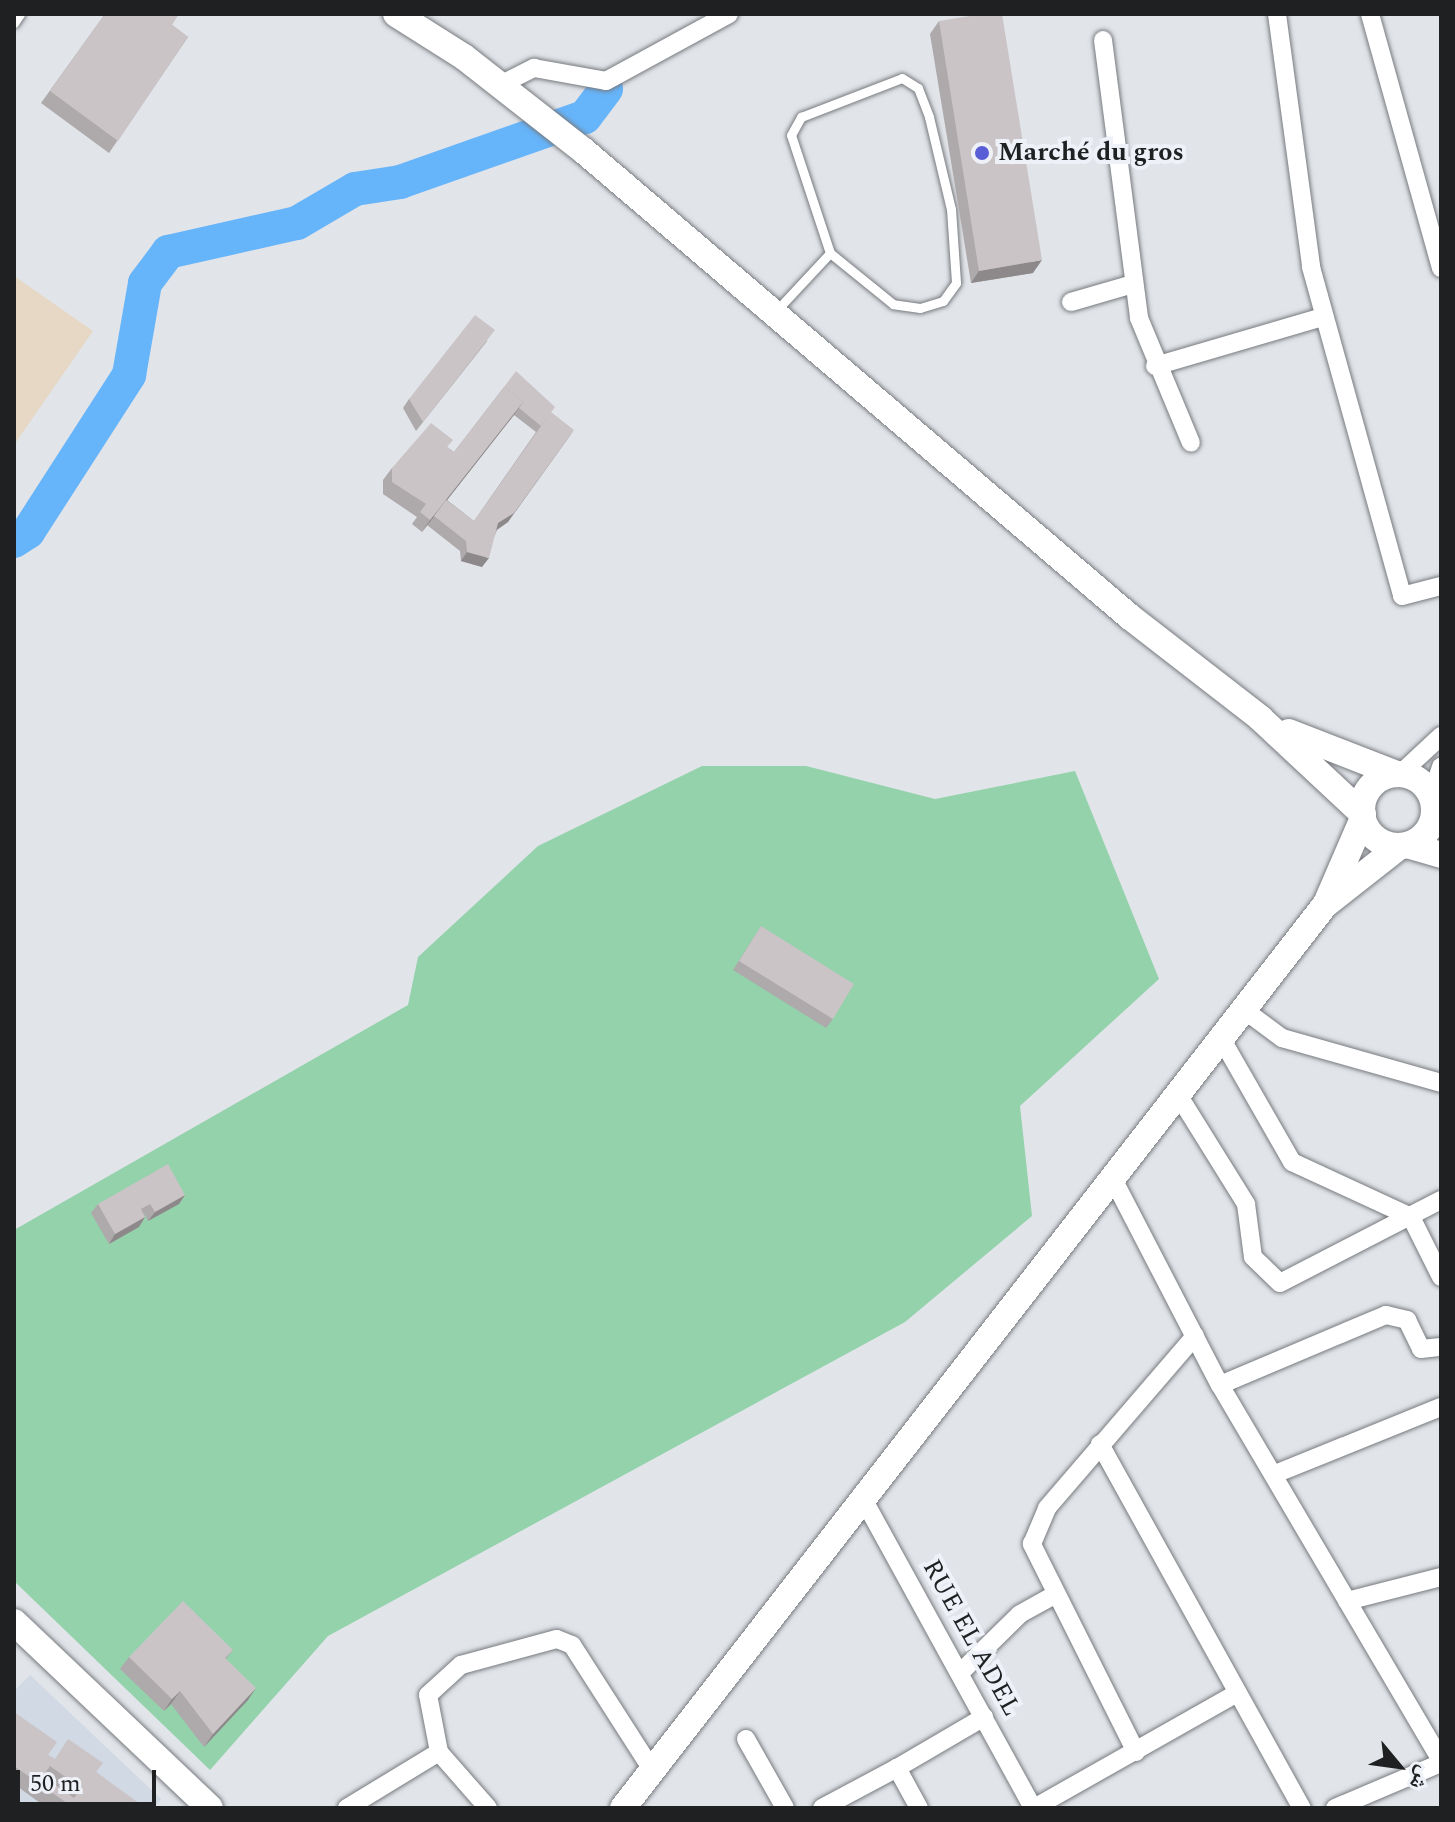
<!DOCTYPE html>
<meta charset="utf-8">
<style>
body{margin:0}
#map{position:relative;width:1455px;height:1822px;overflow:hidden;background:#e1e4e9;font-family:Spectral,"Noto Naskh Arabic",serif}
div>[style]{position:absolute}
.commercial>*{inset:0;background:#e6d8c5}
.built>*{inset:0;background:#d1d9e4}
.green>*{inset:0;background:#93d2ab}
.river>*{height:34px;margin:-17px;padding:0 17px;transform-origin:17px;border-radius:17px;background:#66b4fa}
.roads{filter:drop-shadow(0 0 2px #777a7e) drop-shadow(0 0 2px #777a7e)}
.lane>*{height:9px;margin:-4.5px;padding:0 4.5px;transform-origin:4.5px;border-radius:4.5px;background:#fff}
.street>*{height:18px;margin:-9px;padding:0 9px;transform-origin:9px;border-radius:9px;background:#fff}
.secondary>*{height:26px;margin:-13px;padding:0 13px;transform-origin:13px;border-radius:13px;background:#fff}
.secondary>.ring{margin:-13px;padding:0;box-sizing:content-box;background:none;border:26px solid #fff;border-radius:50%}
.wall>*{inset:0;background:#aea9aa}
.shaded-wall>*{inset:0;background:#8d898b}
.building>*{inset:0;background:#cac4c6}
.dots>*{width:22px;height:22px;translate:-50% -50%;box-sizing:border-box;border:4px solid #eef1f7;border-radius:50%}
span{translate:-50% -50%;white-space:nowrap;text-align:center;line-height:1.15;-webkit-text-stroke:8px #eef1f7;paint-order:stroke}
.poi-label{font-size:26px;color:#1e2021;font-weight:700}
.left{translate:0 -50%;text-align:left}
.street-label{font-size:26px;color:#1e2021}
.frame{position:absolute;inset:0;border:16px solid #1e2021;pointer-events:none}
.north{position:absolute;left:1359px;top:1726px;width:80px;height:80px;-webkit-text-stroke:6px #eef1f7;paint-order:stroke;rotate:119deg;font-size:22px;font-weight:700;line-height:32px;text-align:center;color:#1e2021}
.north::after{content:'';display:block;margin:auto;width:28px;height:36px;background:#1e2021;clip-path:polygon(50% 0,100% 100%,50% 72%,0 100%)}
.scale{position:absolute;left:16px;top:1770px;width:140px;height:36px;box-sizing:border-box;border:4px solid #1e2021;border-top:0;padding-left:10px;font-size:24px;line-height:28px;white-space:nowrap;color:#1e2021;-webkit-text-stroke:6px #eef1f7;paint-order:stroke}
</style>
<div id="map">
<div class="commercial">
<i style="clip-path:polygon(14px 276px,93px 331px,14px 445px)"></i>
</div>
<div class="built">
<i style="clip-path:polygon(30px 1675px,161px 1799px,154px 1808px,14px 1808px,14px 1691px)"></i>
</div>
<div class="green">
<i style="clip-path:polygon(702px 766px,806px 766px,935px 799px,1075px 771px,1159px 979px,1020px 1106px,1032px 1216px,905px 1322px,328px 1636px,210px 1770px,14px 1581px,14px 1230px,408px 1005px,418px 957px,538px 846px)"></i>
</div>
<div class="river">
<i style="left:14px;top:541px;width:17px;rotate:-33deg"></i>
<i style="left:28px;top:532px;width:187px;rotate:-57.2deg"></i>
<i style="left:129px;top:375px;width:93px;rotate:-80.1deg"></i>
<i style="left:145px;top:283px;width:39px;rotate:-53deg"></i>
<i style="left:168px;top:252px;width:132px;rotate:-12.7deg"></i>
<i style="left:297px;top:223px;width:67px;rotate:-30.4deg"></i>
<i style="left:355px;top:189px;width:46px;rotate:-8.8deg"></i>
<i style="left:400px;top:182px;width:196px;rotate:-19.4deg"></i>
<i style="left:585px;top:117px;width:35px;rotate:-53deg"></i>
</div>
<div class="roads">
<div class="lane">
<i style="left:14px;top:23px;width:11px;rotate:-56deg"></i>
<i style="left:902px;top:78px;width:19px;rotate:32deg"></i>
<i style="left:918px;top:88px;width:31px;rotate:69deg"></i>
<i style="left:929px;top:117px;width:95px;rotate:76.6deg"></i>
<i style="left:951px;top:209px;width:74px;rotate:86.1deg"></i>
<i style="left:956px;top:283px;width:22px;rotate:126deg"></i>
<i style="left:943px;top:301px;width:24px;rotate:163deg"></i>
<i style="left:920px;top:308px;width:27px;rotate:-172deg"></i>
<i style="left:893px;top:304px;width:81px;rotate:-141deg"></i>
<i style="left:830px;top:253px;width:124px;rotate:-108.3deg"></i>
<i style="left:791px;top:135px;width:21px;rotate:-61deg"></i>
<i style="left:801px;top:117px;width:108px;rotate:-21.1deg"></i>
<i style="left:775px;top:312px;width:81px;rotate:-47deg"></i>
</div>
<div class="street">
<i style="left:1277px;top:14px;width:255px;rotate:82.3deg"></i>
<i style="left:1311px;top:267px;width:341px;rotate:74.5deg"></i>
<i style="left:1402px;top:596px;width:40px;rotate:-14.4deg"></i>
<i style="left:1370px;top:14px;width:264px;rotate:74.4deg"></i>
<i style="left:1103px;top:40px;width:280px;rotate:82.6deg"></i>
<i style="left:1139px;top:318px;width:135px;rotate:67.4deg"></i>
<i style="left:502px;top:84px;width:36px;rotate:-27deg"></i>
<i style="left:534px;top:68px;width:73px;rotate:10.2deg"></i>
<i style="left:606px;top:81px;width:140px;rotate:-28.6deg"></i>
<i style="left:1071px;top:302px;width:65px;rotate:-16.2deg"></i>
<i style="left:1155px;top:366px;width:175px;rotate:-16.3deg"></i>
<i style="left:1400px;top:774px;width:56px;rotate:-42.8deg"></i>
<i style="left:1431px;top:796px;width:31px;rotate:-71deg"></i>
<i style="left:1243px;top:1009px;width:49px;rotate:36.6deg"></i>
<i style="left:1282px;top:1038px;width:165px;rotate:15.8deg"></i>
<i style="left:1221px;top:1038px;width:143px;rotate:60.2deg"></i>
<i style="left:1292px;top:1162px;width:131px;rotate:24.8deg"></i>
<i style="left:1411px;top:1217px;width:67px;rotate:63.4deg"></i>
<i style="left:1177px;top:1093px;width:131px;rotate:58.1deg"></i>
<i style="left:1246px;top:1204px;width:53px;rotate:82.5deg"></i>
<i style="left:1253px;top:1257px;width:37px;rotate:44deg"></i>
<i style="left:1280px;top:1283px;width:181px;rotate:-27.3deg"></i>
<i style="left:1112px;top:1177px;width:234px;rotate:62.6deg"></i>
<i style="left:1220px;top:1385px;width:435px;rotate:59.5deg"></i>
<i style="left:1220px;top:1385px;width:180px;rotate:-22.9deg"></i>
<i style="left:1386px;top:1315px;width:22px;rotate:13deg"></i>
<i style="left:1407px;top:1320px;width:32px;rotate:64deg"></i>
<i style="left:1421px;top:1349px;width:20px;rotate:-6deg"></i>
<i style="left:1100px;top:1444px;width:416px;rotate:61deg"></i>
<i style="left:1275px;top:1474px;width:179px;rotate:-22deg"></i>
<i style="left:861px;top:1495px;width:357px;rotate:61.2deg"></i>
<i style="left:1347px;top:1601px;width:97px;rotate:-14.3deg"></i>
<i style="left:962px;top:1671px;width:81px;rotate:-44.5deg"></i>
<i style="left:1020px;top:1614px;width:38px;rotate:-29deg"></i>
<i style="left:746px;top:1739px;width:79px;rotate:60.5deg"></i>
<i style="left:1136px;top:1752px;width:233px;rotate:-116.6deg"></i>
<i style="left:1032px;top:1544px;width:39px;rotate:-67deg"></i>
<i style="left:1047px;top:1508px;width:227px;rotate:-49.3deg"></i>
<i style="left:347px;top:1808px;width:108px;rotate:-31.3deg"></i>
<i style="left:488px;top:1808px;width:74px;rotate:-131.2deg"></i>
<i style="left:439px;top:1752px;width:58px;rotate:-100.9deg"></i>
<i style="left:428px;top:1695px;width:45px;rotate:-42.3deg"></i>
<i style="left:461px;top:1665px;width:99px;rotate:-15.2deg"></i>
<i style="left:557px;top:1639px;width:16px;rotate:22deg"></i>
<i style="left:572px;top:1645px;width:150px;rotate:57.3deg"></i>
<i style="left:822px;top:1808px;width:85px;rotate:-28.1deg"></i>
<i style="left:919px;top:1808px;width:46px;rotate:-118.8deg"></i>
<i style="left:897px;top:1768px;width:101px;rotate:-30.4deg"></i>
<i style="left:1034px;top:1808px;width:233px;rotate:-29.5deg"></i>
<i style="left:1335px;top:1808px;width:115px;rotate:-23deg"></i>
</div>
<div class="secondary">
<i style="left:396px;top:14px;width:80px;rotate:32.3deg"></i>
<i style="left:464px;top:57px;width:152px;rotate:38.1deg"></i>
<i style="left:584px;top:151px;width:718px;rotate:40.48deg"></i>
<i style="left:1130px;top:617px;width:165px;rotate:37.8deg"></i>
<i style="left:1260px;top:718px;width:141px;rotate:43deg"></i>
<i style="left:1289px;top:732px;width:116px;rotate:21.3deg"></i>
<i class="ring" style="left:1362px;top:774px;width:46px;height:46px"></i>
<i style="left:1407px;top:845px;width:35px;rotate:16deg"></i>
<i style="left:1328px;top:899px;width:88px;rotate:-66.6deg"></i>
<i style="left:14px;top:1622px;width:270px;rotate:43.5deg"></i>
<i style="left:623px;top:1808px;width:1144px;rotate:-52.14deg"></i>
<i style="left:1325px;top:905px;width:95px;rotate:-38.2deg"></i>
</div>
</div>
<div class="wall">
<i style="clip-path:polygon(105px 14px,172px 25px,188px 37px,109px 153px,41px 103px)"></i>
<i style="clip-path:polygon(939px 21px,1033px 273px,971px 283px,930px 34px)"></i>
<i style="clip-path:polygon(488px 340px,416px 431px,403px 408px,409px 399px)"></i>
<i style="clip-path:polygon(evenodd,504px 387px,551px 412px,508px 522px,497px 530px,482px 567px,461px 561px,460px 551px,427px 525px,429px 523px,422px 532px,412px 524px,417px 517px,383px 494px,383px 480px,392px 468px,447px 447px,454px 452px,504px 387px,514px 415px,536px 432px,474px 521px,447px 500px,514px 415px)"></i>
<i style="clip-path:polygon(761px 926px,833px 1019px,826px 1028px,733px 970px)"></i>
<i style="clip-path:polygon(185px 1195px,179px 1204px,148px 1221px,144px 1213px,145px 1217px,139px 1227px,109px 1244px,91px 1213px,98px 1204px)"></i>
<i style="clip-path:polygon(233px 1650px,226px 1659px,248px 1700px,204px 1747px,171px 1704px,164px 1711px,120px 1669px,129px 1657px)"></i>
<i style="clip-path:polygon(14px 1712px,48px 1755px,54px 1759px,96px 1772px,142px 1808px,47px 1808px,14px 1784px)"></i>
</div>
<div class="shaded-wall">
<i style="clip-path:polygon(1042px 260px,1033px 273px,971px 283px,979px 271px)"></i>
<i style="clip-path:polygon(523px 402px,514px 415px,422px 532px,430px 520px)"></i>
<i style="clip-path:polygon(574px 430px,508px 522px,492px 533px,498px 523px)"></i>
<i style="clip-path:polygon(467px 552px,489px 558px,482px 567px,461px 561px)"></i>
<i style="clip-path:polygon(185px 1195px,179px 1204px,148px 1221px,155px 1212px)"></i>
<i style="clip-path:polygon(145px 1217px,139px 1227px,109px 1244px,115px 1234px)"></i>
<i style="clip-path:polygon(256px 1688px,248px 1700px,204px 1747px,213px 1734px)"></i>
<i style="clip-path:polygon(180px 1691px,171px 1704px,164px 1711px,172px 1699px)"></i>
</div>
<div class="building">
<i style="clip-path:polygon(105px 14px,179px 14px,172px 25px,188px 37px,118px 141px,50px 91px)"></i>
<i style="clip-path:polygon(982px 14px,1002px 14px,1042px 260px,979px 271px,939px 21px)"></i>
<i style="clip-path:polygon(475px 315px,495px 330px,423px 422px,409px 399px)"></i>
<i style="clip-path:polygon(516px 371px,555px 407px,541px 426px,519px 408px,523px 402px,504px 387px)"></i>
<i style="clip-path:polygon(504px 387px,523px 402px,430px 520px,420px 512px,426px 504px,392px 482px,392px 468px,431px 423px,453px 440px,447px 447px,454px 452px)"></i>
<i style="clip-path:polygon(551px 412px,574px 430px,514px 513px,498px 523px,489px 558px,467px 552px,466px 541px,434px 516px,446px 500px,474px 521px)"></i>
<i style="clip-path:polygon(761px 926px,854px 984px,833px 1019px,739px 961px)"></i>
<i style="clip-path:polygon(168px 1164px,185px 1195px,155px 1212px,150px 1204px,141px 1209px,145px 1217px,115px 1234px,98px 1204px)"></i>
<i style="clip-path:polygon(183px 1601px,233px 1650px,225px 1658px,256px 1688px,213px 1734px,180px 1691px,172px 1699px,129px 1657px)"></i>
<i style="clip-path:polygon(evenodd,14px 1712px,57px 1742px,48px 1755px,55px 1759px,68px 1739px,103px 1763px,96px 1772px,143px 1806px,142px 1808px,74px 1808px,14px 1766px,14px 1712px,50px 1766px,81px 1788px,74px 1798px,43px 1776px,50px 1766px)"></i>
</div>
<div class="dots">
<i style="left:982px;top:153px;background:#595ed6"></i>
</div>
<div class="poi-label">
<span class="left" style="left:998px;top:153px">Marché du gros</span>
</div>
<div class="street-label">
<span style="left:971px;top:1638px;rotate:61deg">RUE EL ADEL</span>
</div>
<div class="frame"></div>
<div class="north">ش</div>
<div class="scale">50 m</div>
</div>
